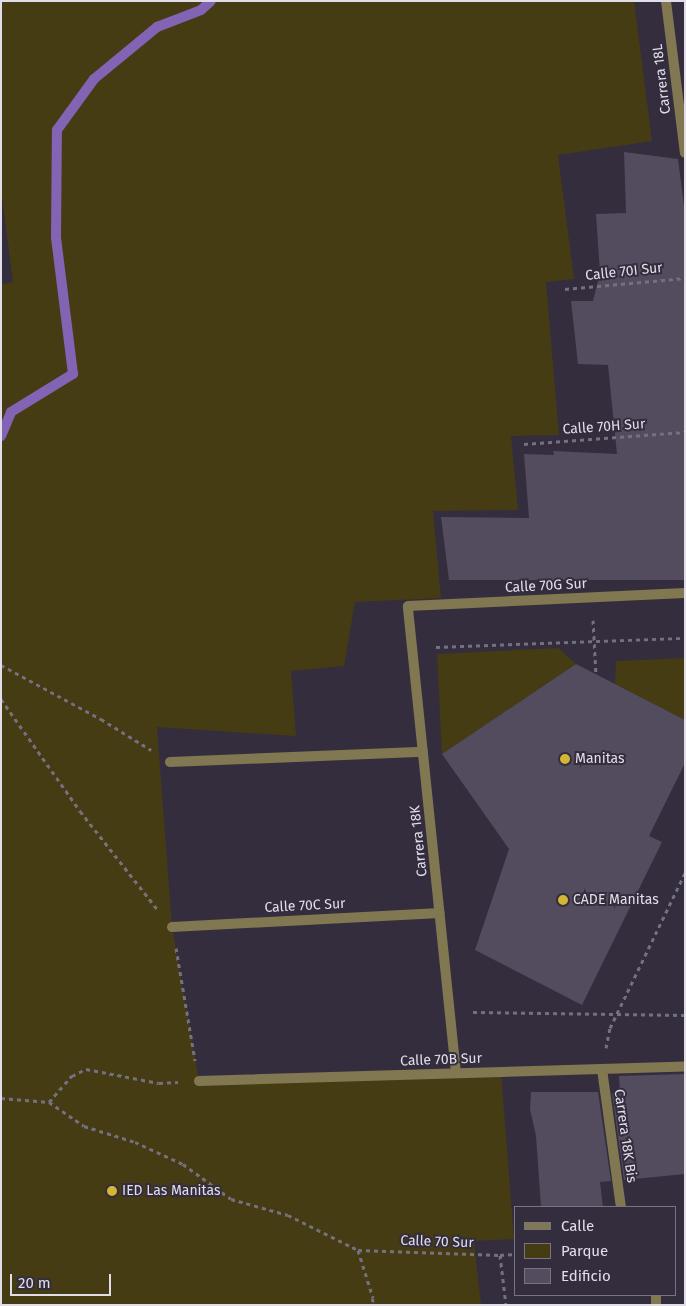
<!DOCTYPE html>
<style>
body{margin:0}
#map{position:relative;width:686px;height:1306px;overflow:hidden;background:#332d3e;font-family:"Fira Sans",sans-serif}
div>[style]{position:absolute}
.green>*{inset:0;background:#463c14}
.stream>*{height:10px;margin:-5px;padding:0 5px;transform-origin:5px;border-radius:5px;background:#8263b4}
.building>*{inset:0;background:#524c5e}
.path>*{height:3px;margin-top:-1.5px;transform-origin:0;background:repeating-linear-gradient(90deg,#75707f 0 4px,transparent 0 8px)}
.street>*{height:10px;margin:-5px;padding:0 5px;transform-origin:5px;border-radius:5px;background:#817750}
.dots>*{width:14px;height:14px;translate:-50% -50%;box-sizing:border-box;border:2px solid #332d3e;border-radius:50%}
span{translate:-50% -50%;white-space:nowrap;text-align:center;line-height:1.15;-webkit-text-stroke:4px #332d3e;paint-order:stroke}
.street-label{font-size:14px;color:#e2dee9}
.poi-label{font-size:14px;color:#e2dee9}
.left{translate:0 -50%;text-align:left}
.frame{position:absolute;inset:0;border:2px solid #e2dee9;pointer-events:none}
.legend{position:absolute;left:514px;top:1206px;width:162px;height:90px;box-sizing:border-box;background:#332d3e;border:1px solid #797482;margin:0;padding:6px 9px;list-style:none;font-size:15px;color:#e2dee9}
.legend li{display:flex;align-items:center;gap:10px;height:25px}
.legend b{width:25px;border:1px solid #797482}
.scale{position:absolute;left:10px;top:1274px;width:101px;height:22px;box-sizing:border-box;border:2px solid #e2dee9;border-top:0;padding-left:6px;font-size:15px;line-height:18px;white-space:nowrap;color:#e2dee9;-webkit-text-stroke:4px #332d3e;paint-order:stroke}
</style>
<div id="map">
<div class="green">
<i style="clip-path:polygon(1px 1px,634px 1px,652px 141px,558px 155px,574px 279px,546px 282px,559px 435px,511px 436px,518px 510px,433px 511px,441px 598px,355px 602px,344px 666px,291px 671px,296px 736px,157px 727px,172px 927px,199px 1080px,501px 1072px,514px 1239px,474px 1241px,481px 1305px,1px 1305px,1px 285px,13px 282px,1px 189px)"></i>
<i style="clip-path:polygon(558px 648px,576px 664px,442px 754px,437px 654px)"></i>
<i style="clip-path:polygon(685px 658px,685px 720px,615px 684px,616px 661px)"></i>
</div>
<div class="stream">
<i style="left:1px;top:436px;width:26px;rotate:-67deg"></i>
<i style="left:11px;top:412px;width:73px;rotate:-31.5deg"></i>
<i style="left:73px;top:374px;width:138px;rotate:-97.1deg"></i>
<i style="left:56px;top:237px;width:107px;rotate:-89.5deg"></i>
<i style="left:57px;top:130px;width:63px;rotate:-54deg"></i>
<i style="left:94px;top:79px;width:82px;rotate:-39.5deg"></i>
<i style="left:157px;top:27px;width:47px;rotate:-21.1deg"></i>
<i style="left:201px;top:10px;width:13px;rotate:-42deg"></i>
</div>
<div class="building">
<i style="clip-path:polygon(624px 152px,678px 159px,685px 214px,685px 580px,449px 580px,441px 517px,529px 518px,524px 454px,554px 455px,553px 451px,617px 454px,608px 365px,578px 364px,571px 301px,593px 301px,600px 273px,596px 214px,626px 213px)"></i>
<i style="clip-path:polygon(576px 664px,685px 720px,685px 763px,649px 836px,662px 842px,582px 1005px,475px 950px,509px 849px,442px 754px)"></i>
<i style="clip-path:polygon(685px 1074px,685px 1174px,624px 1180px,612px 1093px,620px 1093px,619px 1076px)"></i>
<i style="clip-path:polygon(531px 1092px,598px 1092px,611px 1181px,600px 1182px,603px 1207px,541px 1207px,536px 1136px,530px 1109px)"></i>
</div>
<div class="path">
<i style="left:565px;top:289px;width:121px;rotate:-5.2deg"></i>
<i style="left:524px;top:444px;width:161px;rotate:-4.3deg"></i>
<i style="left:593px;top:620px;width:55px;rotate:86.9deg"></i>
<i style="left:436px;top:647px;width:249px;rotate:-2.1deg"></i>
<i style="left:1px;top:665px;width:114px;rotate:28.4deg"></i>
<i style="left:101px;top:719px;width:59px;rotate:31.8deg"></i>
<i style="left:1px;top:699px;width:137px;rotate:54.8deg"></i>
<i style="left:80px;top:811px;width:126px;rotate:51.8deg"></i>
<i style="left:176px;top:948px;width:114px;rotate:80.4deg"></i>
<i style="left:473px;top:1012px;width:212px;rotate:0.8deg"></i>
<i style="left:606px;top:1048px;width:20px;rotate:-79deg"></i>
<i style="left:610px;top:1028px;width:172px;rotate:-64.2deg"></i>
<i style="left:1px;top:1098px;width:48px;rotate:4.8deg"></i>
<i style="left:49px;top:1102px;width:42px;rotate:34.4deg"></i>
<i style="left:84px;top:1126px;width:53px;rotate:17.4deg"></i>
<i style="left:135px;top:1142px;width:53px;rotate:24.6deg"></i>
<i style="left:183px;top:1164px;width:59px;rotate:36.1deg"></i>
<i style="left:231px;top:1199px;width:59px;rotate:15.7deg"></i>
<i style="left:288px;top:1215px;width:78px;rotate:26.6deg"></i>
<i style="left:358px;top:1250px;width:142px;rotate:2deg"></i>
<i style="left:500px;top:1255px;width:15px;rotate:-4deg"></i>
<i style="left:49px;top:1102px;width:35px;rotate:-49deg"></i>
<i style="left:72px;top:1076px;width:16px;rotate:-27deg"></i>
<i style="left:86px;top:1069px;width:74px;rotate:10.9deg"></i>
<i style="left:159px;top:1083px;width:19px;rotate:-3deg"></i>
<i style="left:358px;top:1250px;width:50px;rotate:72.6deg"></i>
<i style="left:373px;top:1298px;width:7px;rotate:98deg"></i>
<i style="left:500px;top:1255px;width:50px;rotate:83.2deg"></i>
</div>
<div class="street">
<i style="left:666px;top:1px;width:153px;rotate:82.9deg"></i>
<i style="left:170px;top:762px;width:253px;rotate:-2.3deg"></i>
<i style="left:172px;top:927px;width:268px;rotate:-3deg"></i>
<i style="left:602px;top:1069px;width:139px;rotate:82.2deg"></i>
<i style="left:456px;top:1073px;width:469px;rotate:-95.9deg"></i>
<i style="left:408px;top:606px;width:277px;rotate:-2.7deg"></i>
<i style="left:199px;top:1081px;width:486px;rotate:-1.7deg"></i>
<i style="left:656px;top:1295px;width:10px;rotate:90deg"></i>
</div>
<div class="dots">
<i style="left:565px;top:759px;background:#d4b635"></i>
<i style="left:563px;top:900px;background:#d4b635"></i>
<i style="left:112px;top:1191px;background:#d4b635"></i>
</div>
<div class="street-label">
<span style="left:662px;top:79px;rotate:-97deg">Carrera 18L</span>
<span style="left:624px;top:272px;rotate:-6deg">Calle 70I Sur</span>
<span style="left:604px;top:427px;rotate:-4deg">Calle 70H Sur</span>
<span style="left:546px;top:586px;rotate:-3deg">Calle 70G Sur</span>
<span style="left:419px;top:841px;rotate:-96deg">Carrera 18K</span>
<span style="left:305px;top:906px;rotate:-3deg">Calle 70C Sur</span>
<span style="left:441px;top:1060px;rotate:-2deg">Calle 70B Sur</span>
<span style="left:625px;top:1136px;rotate:82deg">Carrera 18K Bis</span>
<span style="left:437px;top:1242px;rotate:2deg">Calle 70 Sur</span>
</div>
<div class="poi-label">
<span class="left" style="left:575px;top:759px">Manitas</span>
<span class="left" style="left:573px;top:900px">CADE Manitas</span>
<span class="left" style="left:122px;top:1191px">IED Las Manitas</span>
</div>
<div class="frame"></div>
<ul class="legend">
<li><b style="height:6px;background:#817750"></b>Calle</li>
<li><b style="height:14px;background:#463c14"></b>Parque</li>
<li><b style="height:14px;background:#524c5e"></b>Edificio</li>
</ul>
<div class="scale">20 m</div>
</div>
